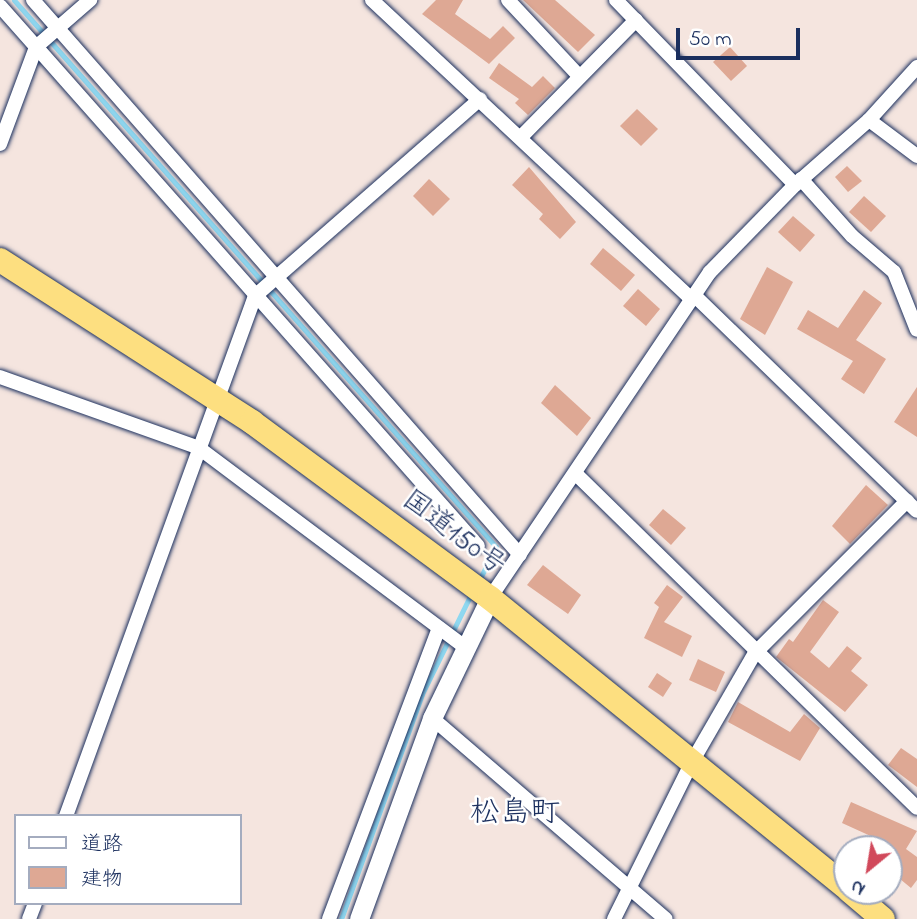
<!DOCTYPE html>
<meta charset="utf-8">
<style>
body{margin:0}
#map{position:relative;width:917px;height:919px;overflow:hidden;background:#f5e5df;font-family:"Indie Flower","Klee One",sans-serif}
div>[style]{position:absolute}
.stream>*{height:5px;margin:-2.5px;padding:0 2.5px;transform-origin:2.5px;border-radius:2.5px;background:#8fd8f0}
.building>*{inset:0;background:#dea894}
.roads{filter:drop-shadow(0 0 2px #1b2f5e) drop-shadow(0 0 2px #1b2f5e)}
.street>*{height:14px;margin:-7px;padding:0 7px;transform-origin:7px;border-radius:7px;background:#fff}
.secondary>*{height:19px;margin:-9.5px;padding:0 9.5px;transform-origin:9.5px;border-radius:9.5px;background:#fff}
.highway>*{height:24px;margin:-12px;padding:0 12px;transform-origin:12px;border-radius:12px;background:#fddf80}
span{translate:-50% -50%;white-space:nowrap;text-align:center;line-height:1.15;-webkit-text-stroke:5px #fff;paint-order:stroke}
.street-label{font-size:28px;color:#1b2f5e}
.neighbourhood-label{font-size:30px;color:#1b2f5e}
.legend{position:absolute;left:14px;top:814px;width:228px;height:91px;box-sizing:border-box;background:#fff;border:2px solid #a4acbf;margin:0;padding:9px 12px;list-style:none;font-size:21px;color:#1b2f5e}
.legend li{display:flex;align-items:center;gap:14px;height:35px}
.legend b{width:35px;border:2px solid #a4acbf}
.north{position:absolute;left:833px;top:835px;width:70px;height:70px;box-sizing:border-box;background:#fff;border:2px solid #a4acbf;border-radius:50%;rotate:210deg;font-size:19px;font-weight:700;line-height:28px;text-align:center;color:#1b2f5e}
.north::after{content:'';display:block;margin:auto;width:24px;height:32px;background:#d1495b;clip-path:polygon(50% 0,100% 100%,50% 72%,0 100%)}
.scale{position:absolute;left:676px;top:28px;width:124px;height:32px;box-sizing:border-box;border:4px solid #1b2f5e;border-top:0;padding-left:9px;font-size:21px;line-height:24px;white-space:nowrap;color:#1b2f5e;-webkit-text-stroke:5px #fff;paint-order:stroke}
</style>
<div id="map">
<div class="stream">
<i style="left:14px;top:0;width:729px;rotate:48.61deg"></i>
<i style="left:496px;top:547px;width:37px;rotate:117deg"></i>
<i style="left:341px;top:919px;width:239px;rotate:-70.2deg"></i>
<i style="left:422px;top:694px;width:111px;rotate:-63.9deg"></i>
</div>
<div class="building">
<i style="clip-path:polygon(436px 0,463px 0,455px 14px,490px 39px,503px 26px,515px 38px,489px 64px,422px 14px)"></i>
<i style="clip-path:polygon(523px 0,555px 0,595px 35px,578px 52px)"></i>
<i style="clip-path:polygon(730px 47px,747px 66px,731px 81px,713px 62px)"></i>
<i style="clip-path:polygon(499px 63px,532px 87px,543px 76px,555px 88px,528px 115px,515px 103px,519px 99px,489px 78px)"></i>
<i style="clip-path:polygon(637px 109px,658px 129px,641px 146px,620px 126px)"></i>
<i style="clip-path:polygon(847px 166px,862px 181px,848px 192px,835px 177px)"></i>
<i style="clip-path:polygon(529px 167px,576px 222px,560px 239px,539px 219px,543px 214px,512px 185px)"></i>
<i style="clip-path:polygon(429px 179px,450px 199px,433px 216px,413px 196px)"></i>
<i style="clip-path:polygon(864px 196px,886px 216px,871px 232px,849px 212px)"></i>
<i style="clip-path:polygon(793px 216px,815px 235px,800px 252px,778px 232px)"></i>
<i style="clip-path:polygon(603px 248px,635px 275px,621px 291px,590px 264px)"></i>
<i style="clip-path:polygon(767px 267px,793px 282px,765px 335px,740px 319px)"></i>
<i style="clip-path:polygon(638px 289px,660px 309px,646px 326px,623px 306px)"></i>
<i style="clip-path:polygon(864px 290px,882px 303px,856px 340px,886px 359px,864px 394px,841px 379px,853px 361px,797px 329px,808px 310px,838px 328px)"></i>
<i style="clip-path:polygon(555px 385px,591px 418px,577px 436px,541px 403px)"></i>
<i style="clip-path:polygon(917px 387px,917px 437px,894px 422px)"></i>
<i style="clip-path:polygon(866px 485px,888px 505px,850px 544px,832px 526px)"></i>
<i style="clip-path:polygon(663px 509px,686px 528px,671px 545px,649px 525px)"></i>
<i style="clip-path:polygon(543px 565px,581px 595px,568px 614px,527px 585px)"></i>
<i style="clip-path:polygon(667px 585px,683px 597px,664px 622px,692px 636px,682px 657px,644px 638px,659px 607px,654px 603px)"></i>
<i style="clip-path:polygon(823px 600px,839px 612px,810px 652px,829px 668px,847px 646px,862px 658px,851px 671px,868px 685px,845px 712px,776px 657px,789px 639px,793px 642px)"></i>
<i style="clip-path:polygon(698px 659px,725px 672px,716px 692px,689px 680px)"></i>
<i style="clip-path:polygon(657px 673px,672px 683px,663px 697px,648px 687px)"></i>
<i style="clip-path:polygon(738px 702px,790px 732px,804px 714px,820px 728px,800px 761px,728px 722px)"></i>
<i style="clip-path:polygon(901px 748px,917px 759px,917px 787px,888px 765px)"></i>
<i style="clip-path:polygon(851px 802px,917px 831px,906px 849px,917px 857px,917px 880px,911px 888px,889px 870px,889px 849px,882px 849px,886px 843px,842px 823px)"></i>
</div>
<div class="roads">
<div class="street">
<i style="left:33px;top:0;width:738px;rotate:48.73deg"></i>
<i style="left:372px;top:0;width:438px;rotate:43.1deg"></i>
<i style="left:508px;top:0;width:105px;rotate:46.9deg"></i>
<i style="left:616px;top:0;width:257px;rotate:45.9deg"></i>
<i style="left:0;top:6px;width:721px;rotate:48.49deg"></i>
<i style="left:869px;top:120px;width:60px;rotate:36.9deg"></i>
<i style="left:521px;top:137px;width:164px;rotate:-45.5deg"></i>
<i style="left:0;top:144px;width:103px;rotate:-69.6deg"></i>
<i style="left:36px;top:47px;width:72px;rotate:-41deg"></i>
<i style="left:801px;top:179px;width:76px;rotate:48.2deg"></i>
<i style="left:852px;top:236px;width:55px;rotate:40.6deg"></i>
<i style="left:894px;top:272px;width:62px;rotate:68.4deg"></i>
<i style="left:694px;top:295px;width:310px;rotate:44.1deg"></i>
<i style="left:0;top:377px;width:211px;rotate:19.6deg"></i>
<i style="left:199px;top:448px;width:331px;rotate:36.8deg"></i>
<i style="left:576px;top:474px;width:477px;rotate:44.4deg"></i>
<i style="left:490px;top:598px;width:393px;rotate:-56deg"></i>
<i style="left:710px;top:272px;width:122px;rotate:-45.7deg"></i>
<i style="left:795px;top:185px;width:98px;rotate:-41.3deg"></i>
<i style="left:869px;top:120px;width:72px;rotate:-47.8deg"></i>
<i style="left:432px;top:718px;width:308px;rotate:40.7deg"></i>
<i style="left:66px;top:816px;width:553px;rotate:-70.03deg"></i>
<i style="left:255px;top:296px;width:299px;rotate:-41.2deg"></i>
<i style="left:29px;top:919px;width:17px;rotate:-69deg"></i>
<i style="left:329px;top:919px;width:311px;rotate:-69.3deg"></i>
<i style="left:614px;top:919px;width:175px;rotate:-63.6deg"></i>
<i style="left:692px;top:762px;width:126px;rotate:-60deg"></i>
<i style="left:755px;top:653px;width:215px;rotate:-45deg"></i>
</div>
<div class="secondary">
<i style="left:359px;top:919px;width:214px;rotate:-70deg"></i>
<i style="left:432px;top:718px;width:133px;rotate:-64.2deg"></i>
</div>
<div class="highway">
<i style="left:0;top:260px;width:300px;rotate:32.7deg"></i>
<i style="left:252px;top:422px;width:296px;rotate:36.5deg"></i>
<i style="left:490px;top:598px;width:460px;rotate:39.1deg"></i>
<i style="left:850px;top:891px;width:43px;rotate:40.3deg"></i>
</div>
</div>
<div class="street-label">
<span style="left:453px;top:534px;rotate:37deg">国道150号</span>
</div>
<div class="neighbourhood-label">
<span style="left:515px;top:814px">松島町</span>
</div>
<ul class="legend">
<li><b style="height:9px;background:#fff"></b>道路</li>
<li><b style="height:19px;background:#dea894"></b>建物</li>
</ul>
<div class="north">N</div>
<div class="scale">50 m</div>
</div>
